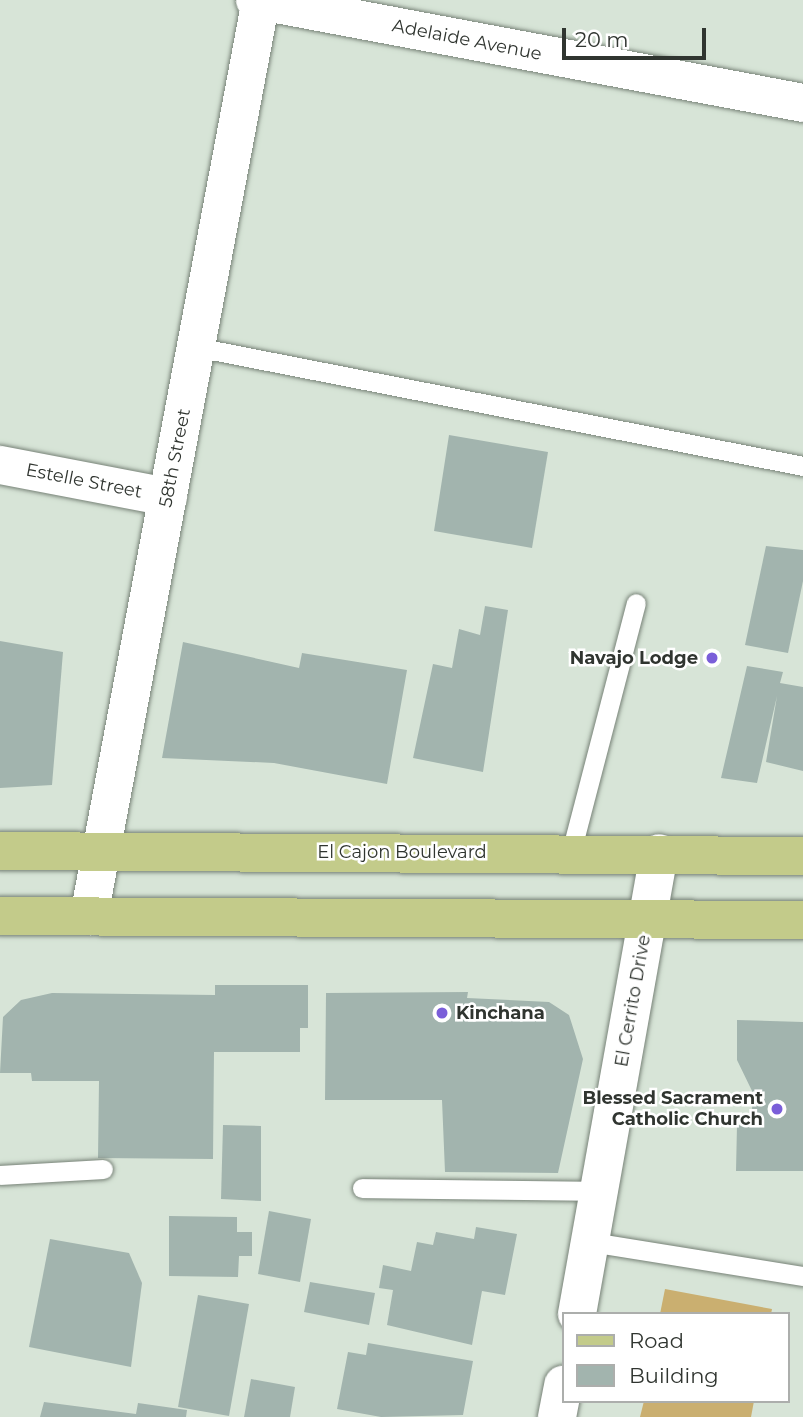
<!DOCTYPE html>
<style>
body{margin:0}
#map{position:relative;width:803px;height:1417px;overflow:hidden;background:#d7e4d7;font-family:Montserrat,sans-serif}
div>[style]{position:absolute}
.green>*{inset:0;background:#caaf70}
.building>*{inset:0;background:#a2b4ae}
.roads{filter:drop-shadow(0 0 2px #778277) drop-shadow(0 0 2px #778277)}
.service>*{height:19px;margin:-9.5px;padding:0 9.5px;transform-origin:9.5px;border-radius:9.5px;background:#fff}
.minor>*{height:38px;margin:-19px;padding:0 19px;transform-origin:19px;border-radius:19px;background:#fff}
.primary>*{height:38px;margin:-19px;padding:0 19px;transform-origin:19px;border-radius:19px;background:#c3cb8a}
.dots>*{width:19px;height:19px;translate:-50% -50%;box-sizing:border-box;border:4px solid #fff;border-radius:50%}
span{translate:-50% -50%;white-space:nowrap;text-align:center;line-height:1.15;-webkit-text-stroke:5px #fff;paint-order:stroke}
.street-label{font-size:18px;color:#303530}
.poi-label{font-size:18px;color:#303530;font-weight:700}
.right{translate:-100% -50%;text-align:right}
.left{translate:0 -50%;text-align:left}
.legend{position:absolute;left:562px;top:1312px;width:228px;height:91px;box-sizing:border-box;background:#fff;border:2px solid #acaeac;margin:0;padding:9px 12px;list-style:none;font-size:21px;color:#303530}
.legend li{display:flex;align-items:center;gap:14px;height:35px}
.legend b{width:35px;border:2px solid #acaeac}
.scale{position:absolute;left:562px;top:28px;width:144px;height:32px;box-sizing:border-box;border:4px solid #303530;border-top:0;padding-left:9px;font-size:21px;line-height:24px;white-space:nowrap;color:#303530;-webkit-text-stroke:5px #fff;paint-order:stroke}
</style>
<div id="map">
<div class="green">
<i style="clip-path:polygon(665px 1289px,772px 1309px,771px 1314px,660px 1314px)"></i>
<i style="clip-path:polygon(644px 1401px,754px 1401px,751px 1417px,640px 1417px)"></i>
</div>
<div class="building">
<i style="clip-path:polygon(449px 435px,548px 452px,532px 548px,434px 531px)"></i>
<i style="clip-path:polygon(766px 546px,803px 550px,803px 581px,788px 653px,745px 645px)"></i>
<i style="clip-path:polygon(485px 606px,508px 610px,483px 772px,413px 758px,433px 664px,452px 668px,459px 629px,480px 635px)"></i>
<i style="clip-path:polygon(0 641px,63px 652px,52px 785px,0 788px)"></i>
<i style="clip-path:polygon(183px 642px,299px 668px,302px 653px,407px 670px,387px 784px,274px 763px,162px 758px)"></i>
<i style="clip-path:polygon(747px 666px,783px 672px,780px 683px,803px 687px,803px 771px,766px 762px,777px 696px,757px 783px,721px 778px)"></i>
<i style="clip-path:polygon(215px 985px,308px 985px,308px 1028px,300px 1028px,300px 1052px,214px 1052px,213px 1159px,98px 1158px,99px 1081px,32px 1081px,31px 1073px,0 1073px,3px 1017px,21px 1000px,52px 993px,215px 995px)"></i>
<i style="clip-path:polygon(468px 992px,467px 998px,549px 1002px,569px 1015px,583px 1059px,558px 1173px,445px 1172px,442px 1100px,325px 1100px,326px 993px)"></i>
<i style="clip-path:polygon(737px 1020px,803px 1022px,803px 1171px,736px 1171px,737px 1125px,751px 1126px,753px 1093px,737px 1060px)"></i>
<i style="clip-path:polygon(223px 1125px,261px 1126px,261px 1201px,221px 1199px)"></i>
<i style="clip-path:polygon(269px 1211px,311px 1219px,300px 1282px,258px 1274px)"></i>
<i style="clip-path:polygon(169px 1216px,237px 1217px,237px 1232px,252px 1232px,252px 1256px,239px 1256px,238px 1277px,169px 1276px)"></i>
<i style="clip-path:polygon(476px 1227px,517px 1234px,505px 1295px,482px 1291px,472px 1345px,387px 1325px,393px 1290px,379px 1288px,383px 1265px,411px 1271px,417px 1242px,433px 1245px,436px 1232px,474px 1239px)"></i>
<i style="clip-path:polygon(50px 1239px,129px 1253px,142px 1283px,131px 1367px,29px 1347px)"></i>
<i style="clip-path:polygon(310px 1282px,375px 1293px,369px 1325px,304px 1312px)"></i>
<i style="clip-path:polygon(198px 1295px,249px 1304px,229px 1416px,178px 1407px)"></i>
<i style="clip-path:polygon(368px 1343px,473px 1361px,463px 1415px,381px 1417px,337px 1409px,348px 1352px,366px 1355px)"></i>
<i style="clip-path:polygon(251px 1379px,295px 1387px,290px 1417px,244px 1417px)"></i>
<i style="clip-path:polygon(44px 1402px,136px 1414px,138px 1403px,187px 1410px,186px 1417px,40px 1417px)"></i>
</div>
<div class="roads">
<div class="service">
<i style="left:196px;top:347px;width:619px;rotate:11.09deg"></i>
<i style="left:571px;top:852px;width:257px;rotate:-75.4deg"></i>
<i style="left:0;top:1175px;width:103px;rotate:-3.3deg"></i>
<i style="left:362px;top:1188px;width:237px;rotate:0.7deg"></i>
<i style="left:591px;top:1242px;width:215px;rotate:9.1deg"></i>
</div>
<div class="minor">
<i style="left:255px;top:0;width:558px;rotate:10.64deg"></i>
<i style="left:0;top:465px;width:171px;rotate:10.8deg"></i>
<i style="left:89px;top:916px;width:932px;rotate:-79.37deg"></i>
<i style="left:577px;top:1314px;width:468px;rotate:-79.9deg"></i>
<i style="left:557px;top:1417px;width:33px;rotate:-79deg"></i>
</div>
<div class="primary">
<i style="left:0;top:851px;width:803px;rotate:0.36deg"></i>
<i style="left:0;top:916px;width:803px;rotate:0.29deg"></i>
</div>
</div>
<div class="dots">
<i style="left:712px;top:658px;background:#7a5ed9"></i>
<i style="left:442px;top:1013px;background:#7a5ed9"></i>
<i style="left:777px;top:1109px;background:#7a5ed9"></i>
</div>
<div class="street-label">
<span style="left:467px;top:40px;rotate:11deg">Adelaide Avenue</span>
<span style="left:175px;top:458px;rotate:-79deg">58th Street</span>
<span style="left:84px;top:481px;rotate:11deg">Estelle Street</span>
<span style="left:402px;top:852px">El Cajon Boulevard</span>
<span style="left:633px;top:1001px;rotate:-80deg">El Cerrito Drive</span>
</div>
<div class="poi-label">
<span class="right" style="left:698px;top:658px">Navajo Lodge</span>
<span class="left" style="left:456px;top:1013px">Kinchana</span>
<span class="right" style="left:763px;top:1109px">Blessed Sacrament<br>Catholic Church</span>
</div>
<ul class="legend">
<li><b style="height:9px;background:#c3cb8a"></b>Road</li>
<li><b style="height:19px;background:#a2b4ae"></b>Building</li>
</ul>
<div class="scale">20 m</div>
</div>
